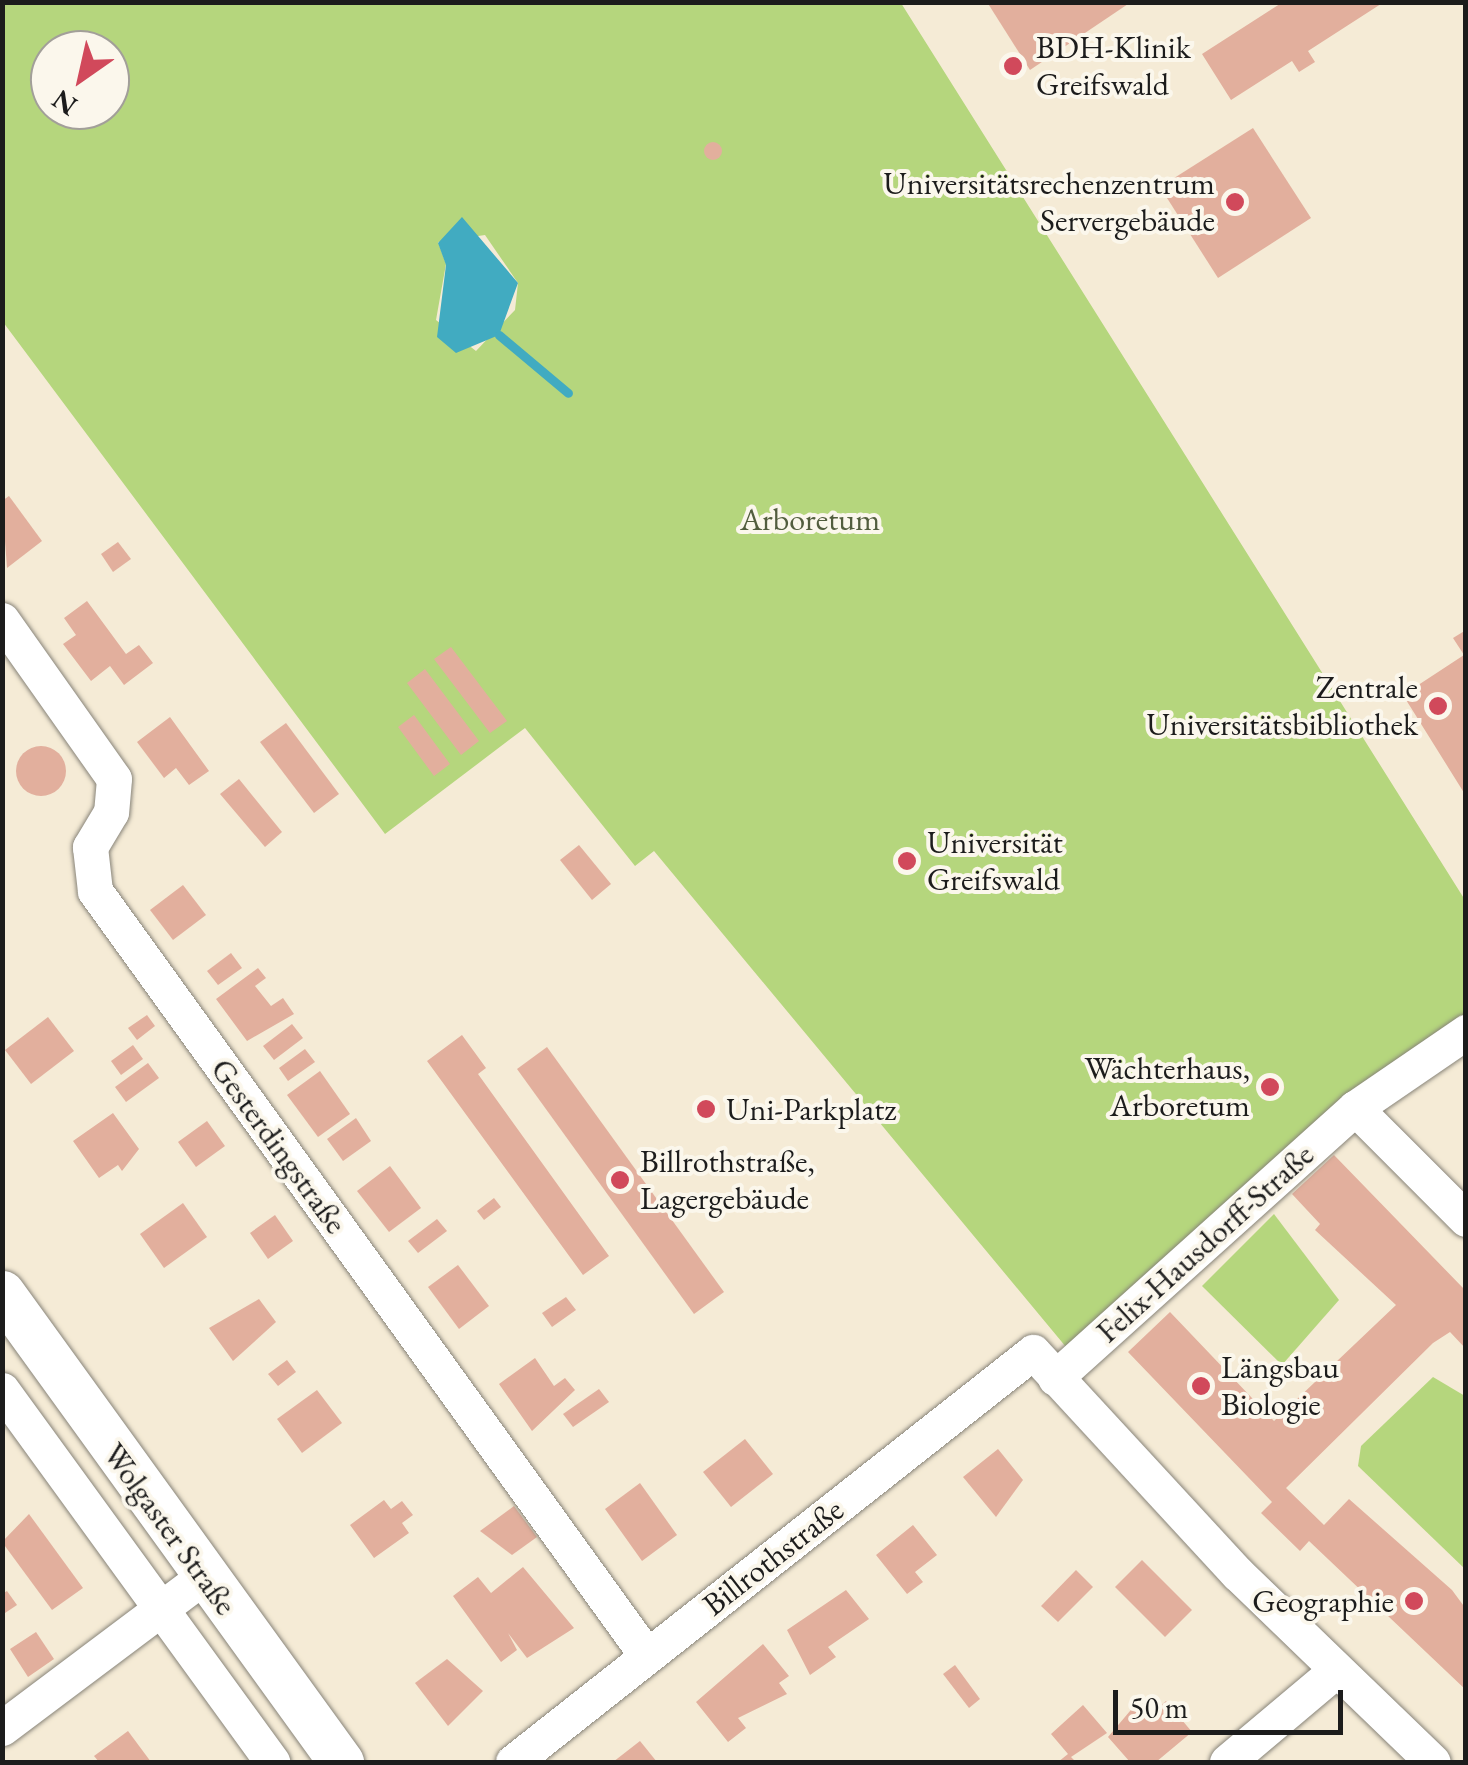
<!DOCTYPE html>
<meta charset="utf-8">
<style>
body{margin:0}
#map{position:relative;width:1468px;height:1765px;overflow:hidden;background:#f5ebd6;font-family:"EB Garamond",serif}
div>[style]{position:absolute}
.green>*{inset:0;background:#b5d67d}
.water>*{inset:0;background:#41abc1}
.stream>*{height:9px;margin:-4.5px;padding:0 4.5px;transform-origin:4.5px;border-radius:4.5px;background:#41abc1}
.building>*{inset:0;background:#e2af9d}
.round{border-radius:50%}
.roads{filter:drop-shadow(0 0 2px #888479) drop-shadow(0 0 2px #888479)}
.minor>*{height:35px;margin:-17.5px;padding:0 17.5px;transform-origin:17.5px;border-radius:17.5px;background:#fff}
.major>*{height:45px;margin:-22.5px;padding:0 22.5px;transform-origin:22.5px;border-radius:22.5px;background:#fff}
.dots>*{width:28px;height:28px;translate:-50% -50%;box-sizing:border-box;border:5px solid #fbf7ec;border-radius:50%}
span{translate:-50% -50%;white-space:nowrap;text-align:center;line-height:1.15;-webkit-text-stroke:8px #fbf7ec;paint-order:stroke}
.poi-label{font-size:32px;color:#1c1c1c}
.left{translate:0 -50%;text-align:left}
.right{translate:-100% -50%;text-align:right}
.park-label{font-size:32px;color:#525d3e}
.street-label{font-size:32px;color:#1c1c1c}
.frame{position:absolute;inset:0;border:5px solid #1c1c1c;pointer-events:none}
.north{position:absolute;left:30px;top:30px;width:100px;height:100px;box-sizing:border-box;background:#fbf7ec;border:2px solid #a29f99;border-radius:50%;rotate:214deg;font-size:28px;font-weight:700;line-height:40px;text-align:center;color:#1c1c1c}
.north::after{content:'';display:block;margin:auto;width:35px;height:45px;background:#d1495b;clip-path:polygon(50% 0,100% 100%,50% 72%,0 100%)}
.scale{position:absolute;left:1113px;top:1690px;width:230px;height:45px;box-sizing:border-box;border:5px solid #1c1c1c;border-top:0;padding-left:12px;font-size:30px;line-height:35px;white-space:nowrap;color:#1c1c1c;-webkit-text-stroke:8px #fbf7ec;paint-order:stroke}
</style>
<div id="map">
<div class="green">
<i style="clip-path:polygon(evenodd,3px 3px,901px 3px,1465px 900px,1465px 1019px,1071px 1353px,654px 851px,635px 866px,525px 728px,385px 834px,3px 322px,3px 3px,50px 50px,110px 50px,110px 110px,50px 110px,50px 50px,3px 3px,485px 235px,518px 283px,515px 310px,476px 351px,436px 320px,446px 264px,438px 242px,485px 235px)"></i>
<i style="clip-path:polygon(1274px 1214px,1339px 1300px,1282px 1365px,1202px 1286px)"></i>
<i style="clip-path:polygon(1433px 1377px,1465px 1396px,1465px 1569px,1358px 1466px,1361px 1446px)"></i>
</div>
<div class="water">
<i style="clip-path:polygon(462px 217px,518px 283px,499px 335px,456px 353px,437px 337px,446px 265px,438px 243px)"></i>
</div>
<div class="stream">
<i style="left:499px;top:335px;width:90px;rotate:40deg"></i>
</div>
<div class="building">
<i style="clip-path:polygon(987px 2px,1131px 2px,1030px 70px)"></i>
<i style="clip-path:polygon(1283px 2px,1384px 2px,1308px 51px,1315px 62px,1299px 72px,1292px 61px,1231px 100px,1202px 54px)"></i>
<i style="clip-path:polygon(1253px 128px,1311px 218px,1218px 278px,1160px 187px)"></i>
<i class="round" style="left:704px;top:142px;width:18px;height:18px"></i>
<i style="clip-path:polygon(9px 496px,42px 541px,7px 568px,2px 501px)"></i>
<i style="clip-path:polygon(118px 542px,131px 559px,113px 572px,101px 554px)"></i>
<i style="clip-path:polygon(87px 601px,126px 654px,139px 645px,153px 663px,124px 685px,110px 666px,91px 681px,63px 644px,76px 635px,64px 618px)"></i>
<i style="clip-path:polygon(1466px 630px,1466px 796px,1403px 695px,1464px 655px,1453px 638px)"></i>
<i style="clip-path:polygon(451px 647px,507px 721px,490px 733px,434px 659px)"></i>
<i style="clip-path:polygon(425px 669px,479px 741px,461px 755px,407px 683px)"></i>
<i style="clip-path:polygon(414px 715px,450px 764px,434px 776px,398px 727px)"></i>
<i style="clip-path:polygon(170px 717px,209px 771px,189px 785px,176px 768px,164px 778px,137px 742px)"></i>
<i style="clip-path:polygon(286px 723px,339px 794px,314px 813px,260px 742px)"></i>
<i class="round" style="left:16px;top:746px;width:50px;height:50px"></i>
<i style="clip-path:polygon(239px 779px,282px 832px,265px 847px,220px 794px)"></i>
<i style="clip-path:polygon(579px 845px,611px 884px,592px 900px,560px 860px)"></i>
<i style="clip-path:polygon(183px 885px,206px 915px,173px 940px,150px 910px)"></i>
<i style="clip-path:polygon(231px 953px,242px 968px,218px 985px,207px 971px)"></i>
<i style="clip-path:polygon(258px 968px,266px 978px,255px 986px,271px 1006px,283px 998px,294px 1014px,247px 1041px,216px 999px)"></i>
<i style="clip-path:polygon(147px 1015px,155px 1026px,137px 1040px,128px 1028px)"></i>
<i style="clip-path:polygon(48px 1017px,74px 1051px,31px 1084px,5px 1050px)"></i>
<i style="clip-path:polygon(292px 1024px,303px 1038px,274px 1060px,263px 1046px)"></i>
<i style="clip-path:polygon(462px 1035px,486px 1068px,478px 1074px,609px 1256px,583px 1275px,427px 1061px)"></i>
<i style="clip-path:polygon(133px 1045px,143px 1059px,121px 1075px,111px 1061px)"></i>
<i style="clip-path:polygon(547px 1047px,724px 1292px,694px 1314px,517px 1069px)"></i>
<i style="clip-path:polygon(305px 1049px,315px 1062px,288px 1081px,279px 1068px)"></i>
<i style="clip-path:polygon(148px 1063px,159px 1078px,126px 1102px,115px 1087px)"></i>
<i style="clip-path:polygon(320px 1071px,350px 1114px,318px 1137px,287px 1095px)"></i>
<i style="clip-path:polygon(1275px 1073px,1285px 1088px,1266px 1101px,1255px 1087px)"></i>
<i style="clip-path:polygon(113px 1113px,139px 1149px,122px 1171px,118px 1165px,99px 1178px,73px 1141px)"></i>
<i style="clip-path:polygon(356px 1118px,371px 1141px,343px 1161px,327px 1139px)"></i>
<i style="clip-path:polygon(207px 1121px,225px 1146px,196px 1167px,178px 1142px)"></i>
<i style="clip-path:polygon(1334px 1155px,1464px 1289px,1466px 1349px,1450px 1332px,1433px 1343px,1286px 1488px,1324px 1525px,1349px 1499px,1452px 1590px,1466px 1609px,1466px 1690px,1309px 1541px,1300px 1551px,1261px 1513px,1272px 1502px,1128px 1352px,1170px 1312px,1274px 1421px,1396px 1305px,1315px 1230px,1320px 1224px,1292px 1194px)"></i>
<i style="clip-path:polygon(390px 1166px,421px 1208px,389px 1232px,357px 1191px)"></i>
<i style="clip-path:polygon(494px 1198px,501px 1207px,484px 1220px,477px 1211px)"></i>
<i style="clip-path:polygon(183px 1203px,207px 1237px,164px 1268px,140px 1234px)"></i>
<i style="clip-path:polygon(275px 1215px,293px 1241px,268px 1259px,250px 1233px)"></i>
<i style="clip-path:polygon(437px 1219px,447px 1231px,418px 1253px,408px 1241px)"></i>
<i style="clip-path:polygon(458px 1265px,489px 1306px,459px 1329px,428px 1287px)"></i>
<i style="clip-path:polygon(566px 1297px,576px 1310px,552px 1327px,542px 1313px)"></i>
<i style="clip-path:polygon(259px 1299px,276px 1322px,233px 1361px,209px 1328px)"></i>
<i style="clip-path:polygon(535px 1358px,554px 1386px,565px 1378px,575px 1390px,532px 1431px,499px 1384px)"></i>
<i style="clip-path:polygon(287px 1360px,296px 1372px,278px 1386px,268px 1374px)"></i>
<i style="clip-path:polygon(599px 1389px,609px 1402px,573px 1427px,563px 1414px)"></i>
<i style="clip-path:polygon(317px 1390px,342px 1423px,302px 1453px,277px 1419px)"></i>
<i style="clip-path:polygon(745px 1439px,773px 1474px,731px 1507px,703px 1472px)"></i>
<i style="clip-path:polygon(998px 1449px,1023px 1480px,996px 1517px,963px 1477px)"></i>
<i style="clip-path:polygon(640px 1483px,677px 1535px,642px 1561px,605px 1509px)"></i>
<i style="clip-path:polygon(384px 1500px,391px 1509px,402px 1501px,413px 1515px,402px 1523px,409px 1533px,374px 1558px,350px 1525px)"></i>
<i style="clip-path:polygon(514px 1506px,537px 1537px,512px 1555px,480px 1531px)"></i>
<i style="clip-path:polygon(29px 1514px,83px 1588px,52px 1610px,2px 1542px)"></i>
<i style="clip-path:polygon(913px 1525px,937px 1555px,915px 1572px,923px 1582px,907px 1594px,876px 1555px)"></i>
<i style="clip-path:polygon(1142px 1560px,1192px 1610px,1165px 1637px,1115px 1587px)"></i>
<i style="clip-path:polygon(523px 1567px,574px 1628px,527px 1658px,508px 1633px,517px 1650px,501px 1662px,453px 1596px,478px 1577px,491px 1593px)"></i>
<i style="clip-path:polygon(1076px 1570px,1093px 1587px,1058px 1622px,1041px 1606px)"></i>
<i style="clip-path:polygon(846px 1590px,869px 1619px,828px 1647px,836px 1657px,810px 1675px,787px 1630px)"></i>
<i style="clip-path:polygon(7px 1591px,17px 1605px,2px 1615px,2px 1594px)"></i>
<i style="clip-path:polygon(36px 1632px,54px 1659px,28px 1677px,10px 1649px)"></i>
<i style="clip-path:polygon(763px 1644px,789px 1676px,779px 1683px,787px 1694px,738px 1718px,746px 1728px,728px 1742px,696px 1702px)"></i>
<i style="clip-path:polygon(447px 1659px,483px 1691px,448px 1726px,415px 1683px)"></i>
<i style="clip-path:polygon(955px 1665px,980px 1699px,969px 1708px,943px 1674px)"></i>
<i style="clip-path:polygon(1141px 1698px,1153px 1712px,1166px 1701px,1192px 1732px,1156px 1762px,1130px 1762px,1108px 1737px)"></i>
<i style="clip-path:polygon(1083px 1705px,1107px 1733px,1071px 1757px,1076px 1762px,1058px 1762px,1068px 1754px,1051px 1734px)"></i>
<i style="clip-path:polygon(128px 1731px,151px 1762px,99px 1762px,94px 1756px)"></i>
<i style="clip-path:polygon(640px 1741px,657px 1762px,613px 1762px)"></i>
</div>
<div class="roads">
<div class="minor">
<i style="left:2px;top:620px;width:194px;rotate:54.8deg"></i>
<i style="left:114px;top:779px;width:33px;rotate:95deg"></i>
<i style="left:111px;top:812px;width:41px;rotate:121deg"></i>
<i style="left:90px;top:847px;width:44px;rotate:83.5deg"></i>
<i style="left:95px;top:891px;width:943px;rotate:54.19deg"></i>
<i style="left:1355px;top:1108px;width:157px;rotate:45deg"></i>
<i style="left:1055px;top:1378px;width:404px;rotate:-42deg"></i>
<i style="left:1355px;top:1108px;width:135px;rotate:-34.4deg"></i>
<i style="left:2px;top:1390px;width:460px;rotate:54deg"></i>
<i style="left:2px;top:1728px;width:251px;rotate:-36.9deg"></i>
<i style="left:513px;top:1762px;width:662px;rotate:-38.25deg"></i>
<i style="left:1033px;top:1352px;width:301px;rotate:47.3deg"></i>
<i style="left:1237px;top:1573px;width:272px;rotate:44deg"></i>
<i style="left:1227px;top:1762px;width:140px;rotate:-40.1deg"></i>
</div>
<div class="major">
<i style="left:2px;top:1293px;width:579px;rotate:54.14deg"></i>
</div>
</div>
<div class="dots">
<i style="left:1013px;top:66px;background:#d1495b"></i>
<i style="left:1235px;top:202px;background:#d1495b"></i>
<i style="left:1438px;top:706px;background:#d1495b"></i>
<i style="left:907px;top:861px;background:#d1495b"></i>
<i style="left:1270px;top:1087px;background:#d1495b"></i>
<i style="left:706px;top:1109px;background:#d1495b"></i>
<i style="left:620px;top:1180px;background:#d1495b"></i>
<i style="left:1201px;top:1386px;background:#d1495b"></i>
<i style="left:1414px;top:1601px;background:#d1495b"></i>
</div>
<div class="poi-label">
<span class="left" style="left:1036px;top:66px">BDH-Klinik<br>Greifswald</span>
<span class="right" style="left:1215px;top:202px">Universitätsrechenzentrum<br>Servergebäude</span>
<span class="right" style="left:1418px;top:706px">Zentrale<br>Universitätsbibliothek</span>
<span class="left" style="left:927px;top:861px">Universität<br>Greifswald</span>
<span class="right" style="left:1250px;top:1087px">Wächterhaus,<br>Arboretum</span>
<span class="left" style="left:726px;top:1109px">Uni-Parkplatz</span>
<span class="left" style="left:640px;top:1180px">Billrothstraße,<br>Lagergebäude</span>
<span class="left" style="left:1221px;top:1386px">Längsbau<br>Biologie</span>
<span class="right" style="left:1394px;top:1601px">Geographie</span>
</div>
<div class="park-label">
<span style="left:810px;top:519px">Arboretum</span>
</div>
<div class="street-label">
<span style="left:279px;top:1146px;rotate:54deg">Gesterdingstraße</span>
<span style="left:1205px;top:1243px;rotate:-42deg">Felix-Hausdorff-Straße</span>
<span style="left:170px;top:1529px;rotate:54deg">Wolgaster Straße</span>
<span style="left:773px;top:1557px;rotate:-38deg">Billrothstraße</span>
</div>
<div class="frame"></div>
<div class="north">N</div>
<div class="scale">50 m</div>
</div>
